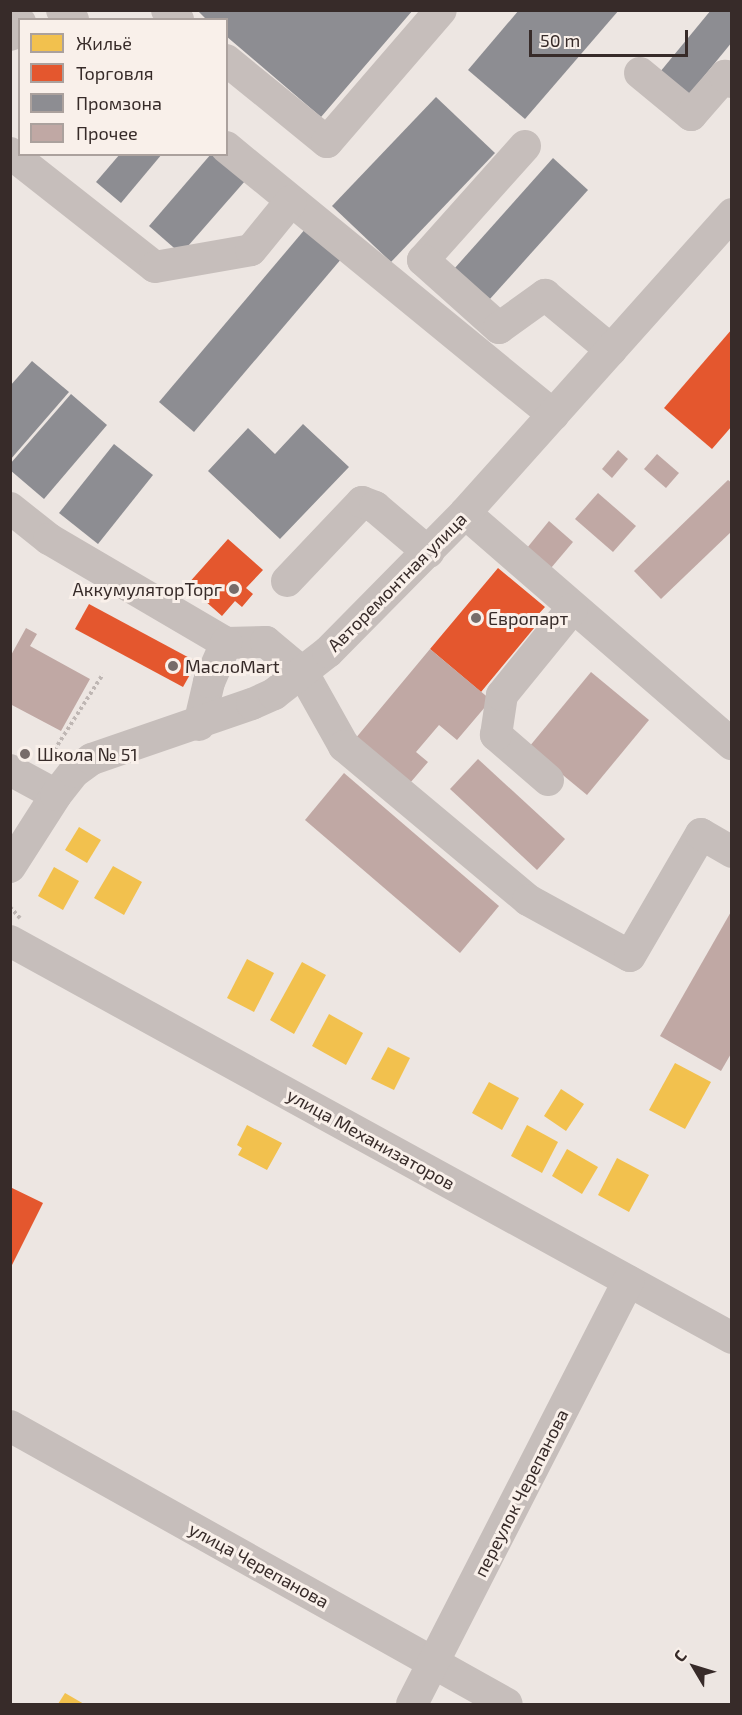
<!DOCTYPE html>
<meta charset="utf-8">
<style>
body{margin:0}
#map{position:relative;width:742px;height:1715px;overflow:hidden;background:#ede6e2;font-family:"Exo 2",sans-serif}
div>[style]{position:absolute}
.homes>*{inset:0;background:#f2c14e}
.shops>*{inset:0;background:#e4572e}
.industry>*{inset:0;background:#8d8d92}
.building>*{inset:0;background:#c0a8a4}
.path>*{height:4px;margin-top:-2px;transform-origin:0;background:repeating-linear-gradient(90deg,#bfb7b4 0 3px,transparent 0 6px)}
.minor>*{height:32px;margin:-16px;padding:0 16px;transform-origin:16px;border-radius:16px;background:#c6bebb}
.dots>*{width:16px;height:16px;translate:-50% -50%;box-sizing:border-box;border:3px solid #f9f0ea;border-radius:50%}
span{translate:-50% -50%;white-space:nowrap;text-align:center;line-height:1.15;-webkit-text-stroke:6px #f9f0ea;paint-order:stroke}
.street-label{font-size:18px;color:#372b29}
.poi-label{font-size:18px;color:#372b29}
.right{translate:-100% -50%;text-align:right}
.left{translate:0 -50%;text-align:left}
.frame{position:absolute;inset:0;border:12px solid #372b29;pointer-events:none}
.legend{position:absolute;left:18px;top:18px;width:210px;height:138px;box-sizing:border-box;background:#f9f0ea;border:2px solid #aba19d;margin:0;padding:8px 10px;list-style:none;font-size:18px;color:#372b29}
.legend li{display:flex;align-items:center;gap:12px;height:30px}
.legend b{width:30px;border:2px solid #aba19d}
.north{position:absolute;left:664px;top:1637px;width:60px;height:60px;-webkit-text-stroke:4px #f9f0ea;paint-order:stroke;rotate:308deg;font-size:16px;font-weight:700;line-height:24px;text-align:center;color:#372b29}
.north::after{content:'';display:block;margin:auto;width:21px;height:27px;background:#372b29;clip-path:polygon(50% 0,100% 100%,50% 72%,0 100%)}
.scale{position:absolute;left:529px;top:30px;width:159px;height:27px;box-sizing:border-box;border:3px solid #372b29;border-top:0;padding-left:8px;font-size:18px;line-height:21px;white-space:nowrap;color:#372b29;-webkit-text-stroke:4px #f9f0ea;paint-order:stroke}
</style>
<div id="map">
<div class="homes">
<i style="clip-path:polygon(79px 827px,101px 840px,87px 863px,65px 850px)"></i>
<i style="clip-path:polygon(113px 866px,142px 882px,124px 915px,94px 898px)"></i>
<i style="clip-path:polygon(54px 867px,79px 881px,63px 910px,38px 896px)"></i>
<i style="clip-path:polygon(247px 959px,274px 973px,254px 1012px,227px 998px)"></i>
<i style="clip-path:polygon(302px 962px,326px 975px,294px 1034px,270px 1020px)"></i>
<i style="clip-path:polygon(329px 1014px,363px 1033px,346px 1065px,312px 1046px)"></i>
<i style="clip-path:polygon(388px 1047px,410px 1058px,394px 1090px,371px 1079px)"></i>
<i style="clip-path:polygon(675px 1063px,711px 1082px,685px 1129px,649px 1110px)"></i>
<i style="clip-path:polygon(489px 1082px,519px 1098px,502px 1130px,472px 1113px)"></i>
<i style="clip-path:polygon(561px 1089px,584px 1104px,566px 1131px,544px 1116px)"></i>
<i style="clip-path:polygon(247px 1125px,282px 1143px,267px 1170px,238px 1155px,242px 1148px,237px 1145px)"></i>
<i style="clip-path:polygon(527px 1125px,558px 1142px,542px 1173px,511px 1156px)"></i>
<i style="clip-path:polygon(567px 1149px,598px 1167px,582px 1194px,552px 1176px)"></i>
<i style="clip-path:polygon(617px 1158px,649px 1175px,629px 1212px,598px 1195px)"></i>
<i style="clip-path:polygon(65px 1693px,84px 1704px,58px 1704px)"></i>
</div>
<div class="shops">
<i style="clip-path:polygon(732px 329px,732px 426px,712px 449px,664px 408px)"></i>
<i style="clip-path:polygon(228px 539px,263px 570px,246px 588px,253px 594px,242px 607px,235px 601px,222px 616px,187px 585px)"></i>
<i style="clip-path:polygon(498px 568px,545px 607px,534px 619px,539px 622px,481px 692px,430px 649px)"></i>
<i style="clip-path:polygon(89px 604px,197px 662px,183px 687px,75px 629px)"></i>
<i style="clip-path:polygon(10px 1187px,43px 1203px,10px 1269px)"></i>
</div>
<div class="industry">
<i style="clip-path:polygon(197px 10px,413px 10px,321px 117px,226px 36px,226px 20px,207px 20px)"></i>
<i style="clip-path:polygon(519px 10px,619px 10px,525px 119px,468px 70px)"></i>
<i style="clip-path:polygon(711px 10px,732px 10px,732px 42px,688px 96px,660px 72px)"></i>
<i style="clip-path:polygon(436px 97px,495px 153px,391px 262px,332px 206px)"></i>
<i style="clip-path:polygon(120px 154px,162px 154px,121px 203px,96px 182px)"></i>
<i style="clip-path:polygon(211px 154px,245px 181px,181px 254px,149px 226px)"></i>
<i style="clip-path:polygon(553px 158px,588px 190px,489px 300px,454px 269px)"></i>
<i style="clip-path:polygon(306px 228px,342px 258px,194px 432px,159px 402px)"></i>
<i style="clip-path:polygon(32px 361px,69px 392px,10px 460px,10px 386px)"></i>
<i style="clip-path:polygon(71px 394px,107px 425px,44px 499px,10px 470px,10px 464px)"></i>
<i style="clip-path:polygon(303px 424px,349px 467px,280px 539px,208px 471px,248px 428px,275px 454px)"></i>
<i style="clip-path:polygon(114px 444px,153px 475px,98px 544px,59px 513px)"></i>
</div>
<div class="building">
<i style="clip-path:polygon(618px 450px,628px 459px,612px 478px,602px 469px)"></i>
<i style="clip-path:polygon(657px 454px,679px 473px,666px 488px,644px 469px)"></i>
<i style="clip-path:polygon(728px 480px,732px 483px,732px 531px,661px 599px,634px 571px)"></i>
<i style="clip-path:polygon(598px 493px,636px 526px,613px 552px,575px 519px)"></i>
<i style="clip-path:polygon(549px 521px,573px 542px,551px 568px,527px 548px)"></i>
<i style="clip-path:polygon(26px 628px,37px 634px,30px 646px,90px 679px,61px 731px,10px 704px,10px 657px)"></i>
<i style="clip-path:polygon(430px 649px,491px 700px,457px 740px,439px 725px,416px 752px,428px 762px,404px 790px,350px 745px)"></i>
<i style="clip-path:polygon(591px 672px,649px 720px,587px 795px,529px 747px)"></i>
<i style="clip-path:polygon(478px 759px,565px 839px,537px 870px,450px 789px)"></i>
<i style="clip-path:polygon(344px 773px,499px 906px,460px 953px,305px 820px)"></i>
<i style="clip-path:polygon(732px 910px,732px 1052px,721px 1071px,660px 1036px)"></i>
</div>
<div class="path">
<i style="left:48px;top:760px;width:102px;rotate:-57.4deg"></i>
<i style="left:10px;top:907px;width:15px;rotate:48deg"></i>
</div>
<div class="minor">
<i style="left:62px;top:10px;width:15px;rotate:42deg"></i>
<i style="left:167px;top:10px;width:15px;rotate:42deg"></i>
<i style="left:10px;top:35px;width:16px;rotate:-50deg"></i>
<i style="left:226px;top:60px;width:130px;rotate:39.1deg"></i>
<i style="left:327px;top:142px;width:174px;rotate:-49.2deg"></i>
<i style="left:640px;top:73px;width:66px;rotate:39.5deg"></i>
<i style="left:691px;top:115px;width:52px;rotate:-48.9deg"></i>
<i style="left:725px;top:76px;width:9px;rotate:41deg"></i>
<i style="left:525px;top:146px;width:153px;rotate:131.8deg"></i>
<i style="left:423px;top:260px;width:102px;rotate:41.8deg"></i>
<i style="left:499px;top:328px;width:57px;rotate:-35.7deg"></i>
<i style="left:545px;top:295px;width:86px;rotate:39.8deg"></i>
<i style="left:226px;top:147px;width:423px;rotate:39.3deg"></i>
<i style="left:10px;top:153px;width:184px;rotate:38.2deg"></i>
<i style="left:155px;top:267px;width:97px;rotate:-10deg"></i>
<i style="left:251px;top:250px;width:63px;rotate:-50.8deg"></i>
<i style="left:10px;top:508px;width:50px;rotate:38.5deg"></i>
<i style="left:49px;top:539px;width:205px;rotate:30.4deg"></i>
<i style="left:226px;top:643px;width:40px;rotate:-1.4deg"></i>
<i style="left:266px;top:642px;width:48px;rotate:40deg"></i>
<i style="left:303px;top:673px;width:84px;rotate:60.7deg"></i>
<i style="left:344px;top:746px;width:240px;rotate:39.9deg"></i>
<i style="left:528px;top:900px;width:116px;rotate:28.8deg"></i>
<i style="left:630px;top:956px;width:141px;rotate:-59.8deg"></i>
<i style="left:701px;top:834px;width:36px;rotate:30deg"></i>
<i style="left:465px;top:513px;width:353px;rotate:40.9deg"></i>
<i style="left:287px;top:581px;width:109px;rotate:-46.5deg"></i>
<i style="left:362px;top:502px;width:14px;rotate:21deg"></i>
<i style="left:375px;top:507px;width:70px;rotate:40.3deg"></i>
<i style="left:199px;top:725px;width:44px;rotate:-76.9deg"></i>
<i style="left:209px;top:682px;width:43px;rotate:-66.4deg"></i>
<i style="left:10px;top:770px;width:52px;rotate:28.5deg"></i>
<i style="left:548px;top:780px;width:69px;rotate:-139.1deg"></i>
<i style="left:496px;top:735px;width:40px;rotate:-81.5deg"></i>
<i style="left:502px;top:695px;width:111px;rotate:-50.9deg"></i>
<i style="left:10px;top:867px;width:85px;rotate:-57.4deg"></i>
<i style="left:56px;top:795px;width:29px;rotate:-52deg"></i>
<i style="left:74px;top:772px;width:22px;rotate:-36deg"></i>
<i style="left:92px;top:759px;width:169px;rotate:-19deg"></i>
<i style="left:252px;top:704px;width:24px;rotate:-24deg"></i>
<i style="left:274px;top:694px;width:68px;rotate:-37.9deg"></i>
<i style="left:328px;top:652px;width:195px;rotate:-45.4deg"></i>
<i style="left:465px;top:513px;width:401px;rotate:-48.2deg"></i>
<i style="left:10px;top:941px;width:824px;rotate:28.8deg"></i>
<i style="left:10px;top:1426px;width:569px;rotate:29.22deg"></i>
<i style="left:412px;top:1704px;width:475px;rotate:-62.9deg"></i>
</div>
<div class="dots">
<i style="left:234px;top:589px;background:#776c6a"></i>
<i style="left:476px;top:618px;background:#776c6a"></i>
<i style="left:173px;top:666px;background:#776c6a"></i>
<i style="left:25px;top:754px;background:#776c6a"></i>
</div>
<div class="street-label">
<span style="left:397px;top:582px;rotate:-45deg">Авторемонтная улица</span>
<span style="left:371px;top:1139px;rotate:29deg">улица Механизаторов</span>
<span style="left:521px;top:1493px;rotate:-63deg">переулок Черепанова</span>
<span style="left:259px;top:1565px;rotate:29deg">улица Черепанова</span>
</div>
<div class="poi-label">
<span class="right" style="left:222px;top:589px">АккумуляторТорг</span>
<span class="left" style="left:488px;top:618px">Европарт</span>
<span class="left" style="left:185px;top:666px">МаслоMart</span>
<span class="left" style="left:37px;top:754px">Школа № 51</span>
</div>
<div class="frame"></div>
<ul class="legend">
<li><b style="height:16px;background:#f2c14e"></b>Жильё</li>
<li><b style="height:16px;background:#e4572e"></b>Торговля</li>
<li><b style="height:16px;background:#8d8d92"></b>Промзона</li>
<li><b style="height:16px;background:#c0a8a4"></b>Прочее</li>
</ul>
<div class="north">С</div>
<div class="scale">50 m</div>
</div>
